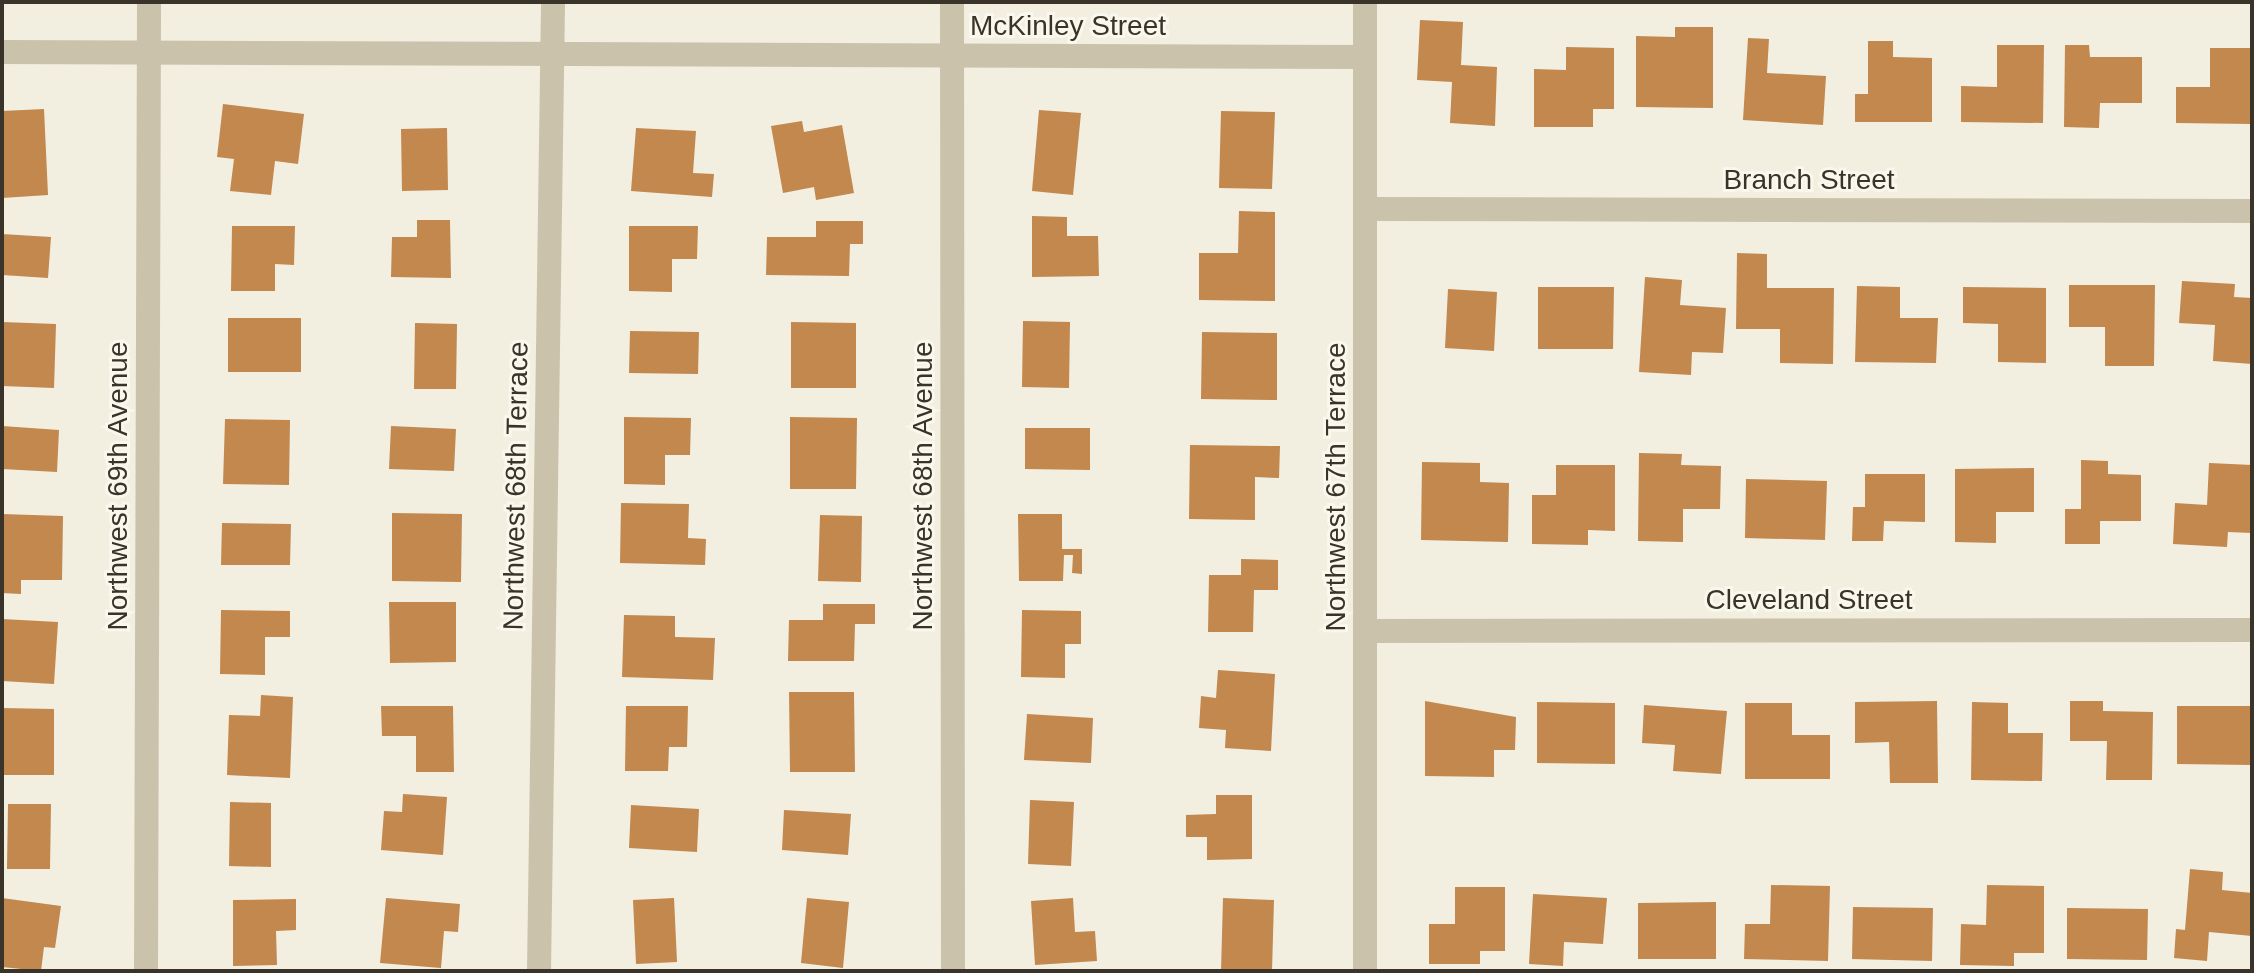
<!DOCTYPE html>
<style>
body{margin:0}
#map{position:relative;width:2254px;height:973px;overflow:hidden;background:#f2eee0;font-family:Arial,sans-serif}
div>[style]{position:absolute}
.building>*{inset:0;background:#c2884e}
.minor>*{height:24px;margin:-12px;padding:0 12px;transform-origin:12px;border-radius:12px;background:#cac2ab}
span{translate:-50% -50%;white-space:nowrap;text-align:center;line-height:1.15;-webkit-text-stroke:6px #faf7ec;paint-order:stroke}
.street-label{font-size:28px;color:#39332a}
.frame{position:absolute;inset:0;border:4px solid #39332a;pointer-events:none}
</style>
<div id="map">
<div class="building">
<i style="clip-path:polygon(1420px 20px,1463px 22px,1461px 65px,1497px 67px,1495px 126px,1450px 123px,1452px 82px,1417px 80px)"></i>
<i style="clip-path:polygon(1675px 27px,1713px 27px,1713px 108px,1636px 107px,1636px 36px,1675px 37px)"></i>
<i style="clip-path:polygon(1748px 38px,1769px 39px,1767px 73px,1826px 76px,1823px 125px,1743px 120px)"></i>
<i style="clip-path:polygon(1868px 41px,1893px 41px,1893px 57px,1932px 58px,1932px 122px,1855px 122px,1855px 94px,1868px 94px)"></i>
<i style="clip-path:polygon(1997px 45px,2044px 45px,2043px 123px,1961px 122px,1961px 86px,1997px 87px)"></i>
<i style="clip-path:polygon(2065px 45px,2089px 45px,2090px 57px,2142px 57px,2142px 103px,2100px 103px,2099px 128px,2064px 127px)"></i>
<i style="clip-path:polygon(1566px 47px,1614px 48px,1614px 109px,1593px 109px,1593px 127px,1534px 127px,1534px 69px,1566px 70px)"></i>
<i style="clip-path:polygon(2210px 48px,2252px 48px,2252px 124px,2176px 123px,2176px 87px,2210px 87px)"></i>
<i style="clip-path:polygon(223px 104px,304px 114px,298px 164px,275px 161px,271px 195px,230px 191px,234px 159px,217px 157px)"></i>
<i style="clip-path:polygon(44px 109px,48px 195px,2px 198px,2px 111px)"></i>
<i style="clip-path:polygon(1039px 110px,1081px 113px,1073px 195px,1032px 191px)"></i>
<i style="clip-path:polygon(1221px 111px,1275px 112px,1272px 189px,1219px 188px)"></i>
<i style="clip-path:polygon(802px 121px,804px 132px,842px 125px,854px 193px,816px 200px,814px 187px,783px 193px,771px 126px)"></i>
<i style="clip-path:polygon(447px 128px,448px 190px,402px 191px,401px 129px)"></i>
<i style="clip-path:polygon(636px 128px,696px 131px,693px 173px,714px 174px,712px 197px,631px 191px)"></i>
<i style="clip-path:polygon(1239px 211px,1275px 212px,1275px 301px,1199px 300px,1199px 253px,1238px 253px)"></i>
<i style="clip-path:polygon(1032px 216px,1067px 217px,1067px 236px,1098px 236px,1099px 276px,1032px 277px)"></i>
<i style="clip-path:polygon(417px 220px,450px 220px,451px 278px,391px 277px,392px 237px,417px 237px)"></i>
<i style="clip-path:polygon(816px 221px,863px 221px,863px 244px,850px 244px,849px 276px,766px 275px,767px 237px,816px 237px)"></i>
<i style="clip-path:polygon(232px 226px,295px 226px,294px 265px,275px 264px,275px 291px,231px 291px)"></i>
<i style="clip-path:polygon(629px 226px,698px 226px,697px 259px,672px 259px,672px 292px,629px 291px)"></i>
<i style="clip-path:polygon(2px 234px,51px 237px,48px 278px,2px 275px)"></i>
<i style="clip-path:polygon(1737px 253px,1767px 254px,1767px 288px,1834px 288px,1833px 364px,1780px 363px,1780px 329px,1736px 329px)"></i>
<i style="clip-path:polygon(1645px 277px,1682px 280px,1680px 305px,1726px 308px,1723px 353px,1692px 352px,1691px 375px,1639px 372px)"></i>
<i style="clip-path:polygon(2182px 281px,2235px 284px,2234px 297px,2252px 298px,2252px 364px,2213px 361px,2215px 325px,2179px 323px)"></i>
<i style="clip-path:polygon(2069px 285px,2155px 285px,2154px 366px,2105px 366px,2105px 327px,2069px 327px)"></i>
<i style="clip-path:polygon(1857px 286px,1900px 287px,1900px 318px,1938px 318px,1936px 363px,1855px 362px)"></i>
<i style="clip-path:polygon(1538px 287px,1614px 287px,1613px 349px,1538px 349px)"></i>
<i style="clip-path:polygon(1963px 287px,2046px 288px,2046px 363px,1998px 362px,1998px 324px,1963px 323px)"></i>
<i style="clip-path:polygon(1448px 289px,1497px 292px,1494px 351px,1445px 348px)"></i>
<i style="clip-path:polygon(228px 318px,301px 318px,301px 372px,228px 372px)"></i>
<i style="clip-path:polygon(1023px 321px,1070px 322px,1069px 388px,1022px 387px)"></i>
<i style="clip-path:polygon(2px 322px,56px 324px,54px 388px,2px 386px)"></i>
<i style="clip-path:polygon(791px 322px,856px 323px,856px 388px,791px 388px)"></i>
<i style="clip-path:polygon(415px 323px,457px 324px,456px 389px,414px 389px)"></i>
<i style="clip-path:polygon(630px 331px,699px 332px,698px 374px,629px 373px)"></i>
<i style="clip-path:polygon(1202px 332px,1277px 333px,1277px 400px,1201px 399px)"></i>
<i style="clip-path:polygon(624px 417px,691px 418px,690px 455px,665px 455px,665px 485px,624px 484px)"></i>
<i style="clip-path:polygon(790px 417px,857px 418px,856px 489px,790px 489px)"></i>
<i style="clip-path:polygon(225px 419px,290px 420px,289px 485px,223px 484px)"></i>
<i style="clip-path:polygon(2px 426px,59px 430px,57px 472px,2px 469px)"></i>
<i style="clip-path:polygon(391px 426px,456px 429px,454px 471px,389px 469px)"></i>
<i style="clip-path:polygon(1025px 428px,1090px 428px,1090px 470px,1025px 469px)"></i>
<i style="clip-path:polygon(1190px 445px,1280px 446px,1279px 478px,1255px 477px,1255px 520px,1189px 519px)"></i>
<i style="clip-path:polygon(1639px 453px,1682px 454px,1681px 465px,1721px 466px,1720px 509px,1683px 509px,1683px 542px,1638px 541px)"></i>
<i style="clip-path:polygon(2081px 460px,2108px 461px,2108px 474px,2141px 475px,2141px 521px,2100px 521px,2100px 544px,2065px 544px,2065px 509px,2081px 509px)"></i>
<i style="clip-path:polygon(1422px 462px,1480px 463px,1480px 482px,1509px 483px,1508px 542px,1421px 540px)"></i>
<i style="clip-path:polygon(2209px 463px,2252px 465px,2252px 533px,2228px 532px,2227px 547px,2173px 544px,2175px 503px,2207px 505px)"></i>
<i style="clip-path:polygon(1556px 465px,1615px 465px,1615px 531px,1588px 530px,1588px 545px,1532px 544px,1532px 495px,1556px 495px)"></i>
<i style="clip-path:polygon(2034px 468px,2034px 512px,1996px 512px,1996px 543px,1955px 542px,1955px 469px)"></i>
<i style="clip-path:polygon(1865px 474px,1925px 474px,1925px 522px,1884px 521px,1883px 541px,1852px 541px,1853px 507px,1865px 507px)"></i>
<i style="clip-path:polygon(1746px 479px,1827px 481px,1825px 540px,1745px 538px)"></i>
<i style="clip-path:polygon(621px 503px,689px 504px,688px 538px,706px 539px,705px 565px,620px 563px)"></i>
<i style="clip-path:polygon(392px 513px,462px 514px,461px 582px,392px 581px)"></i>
<i style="clip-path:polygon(2px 514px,63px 516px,62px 580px,21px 580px,21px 594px,2px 593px)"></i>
<i style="clip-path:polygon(1018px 514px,1062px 514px,1062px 549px,1082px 549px,1082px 574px,1072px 573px,1073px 555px,1064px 555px,1063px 581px,1019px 581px)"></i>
<i style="clip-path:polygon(820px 515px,862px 516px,861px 582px,818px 581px)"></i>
<i style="clip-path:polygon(222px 523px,291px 524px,290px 565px,221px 565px)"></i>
<i style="clip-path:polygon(1241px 559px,1278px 560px,1278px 590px,1254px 590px,1253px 632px,1208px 632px,1209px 575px,1241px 575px)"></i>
<i style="clip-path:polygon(389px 602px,456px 602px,456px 662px,390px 663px)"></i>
<i style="clip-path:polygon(823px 604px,875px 604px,875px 624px,855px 624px,854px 661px,788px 661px,789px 620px,823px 620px)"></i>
<i style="clip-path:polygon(221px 610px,290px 611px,290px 637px,265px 637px,265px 675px,220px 674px)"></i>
<i style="clip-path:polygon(1022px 610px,1081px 611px,1081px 644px,1065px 644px,1065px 678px,1021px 677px)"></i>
<i style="clip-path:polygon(624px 615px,675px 616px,675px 637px,715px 638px,713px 680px,622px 677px)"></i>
<i style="clip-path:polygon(2px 619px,58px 622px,54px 684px,2px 681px)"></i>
<i style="clip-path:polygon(1218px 670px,1275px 674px,1271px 751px,1225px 748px,1226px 730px,1199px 728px,1201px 696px,1216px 698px)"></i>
<i style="clip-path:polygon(789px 692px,854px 692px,855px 772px,790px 772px)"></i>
<i style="clip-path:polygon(261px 695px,293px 697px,290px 778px,227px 775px,229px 715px,260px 716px)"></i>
<i style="clip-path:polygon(1425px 701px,1516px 717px,1515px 750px,1494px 750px,1494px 777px,1425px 776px)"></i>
<i style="clip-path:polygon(1937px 701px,1938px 783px,1890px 783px,1889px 742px,1855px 743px,1855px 702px)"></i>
<i style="clip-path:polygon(2070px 701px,2103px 701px,2103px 711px,2153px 712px,2152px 780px,2106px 780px,2107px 741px,2070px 741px)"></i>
<i style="clip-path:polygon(1537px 702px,1615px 703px,1615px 764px,1537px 763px)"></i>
<i style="clip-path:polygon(1972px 702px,2008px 703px,2008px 733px,2043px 733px,2042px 781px,1971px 780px)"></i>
<i style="clip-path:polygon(1745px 703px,1792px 703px,1792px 735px,1830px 735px,1830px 779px,1745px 779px)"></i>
<i style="clip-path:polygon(1644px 705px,1727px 711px,1721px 774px,1673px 771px,1675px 745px,1642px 743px)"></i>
<i style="clip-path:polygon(381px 706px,453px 706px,454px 772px,416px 772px,416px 736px,382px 736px)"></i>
<i style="clip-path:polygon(626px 706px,688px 706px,687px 747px,669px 747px,668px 771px,625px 771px)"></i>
<i style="clip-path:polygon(2177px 706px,2252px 706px,2252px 765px,2177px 764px)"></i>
<i style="clip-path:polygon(2px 708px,54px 709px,54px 775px,2px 775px)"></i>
<i style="clip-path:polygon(1027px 714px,1093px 718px,1091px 763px,1024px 760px)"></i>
<i style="clip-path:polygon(403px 794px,447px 797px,443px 855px,381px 850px,384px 811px,402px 812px)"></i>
<i style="clip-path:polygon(1216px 795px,1252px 795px,1252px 859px,1207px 860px,1207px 837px,1186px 837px,1186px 815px,1216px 814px)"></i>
<i style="clip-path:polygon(1030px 800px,1074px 802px,1071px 866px,1028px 864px)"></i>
<i style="clip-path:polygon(230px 802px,271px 803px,271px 867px,229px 866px)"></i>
<i style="clip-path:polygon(8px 804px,51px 804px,50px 869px,7px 869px)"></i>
<i style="clip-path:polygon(631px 805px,699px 809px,697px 852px,629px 848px)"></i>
<i style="clip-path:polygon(784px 810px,851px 814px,848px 855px,782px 850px)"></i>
<i style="clip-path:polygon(2190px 869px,2223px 872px,2222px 890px,2252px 893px,2252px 936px,2209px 932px,2207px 961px,2174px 958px,2176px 929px,2185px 930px)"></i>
<i style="clip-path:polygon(1771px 885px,1830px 886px,1828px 961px,1744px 959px,1745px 924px,1770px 924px)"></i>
<i style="clip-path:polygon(1987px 885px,2044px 886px,2044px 953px,2014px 953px,2014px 966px,1960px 965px,1961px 924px,1986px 925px)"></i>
<i style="clip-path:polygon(1455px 887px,1505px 887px,1505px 951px,1480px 951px,1480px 964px,1429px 964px,1429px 924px,1455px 924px)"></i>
<i style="clip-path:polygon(1533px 894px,1607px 898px,1603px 944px,1564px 942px,1563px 966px,1529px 964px)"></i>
<i style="clip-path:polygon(2px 898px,61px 906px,55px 948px,44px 947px,41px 971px,2px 967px)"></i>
<i style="clip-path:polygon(386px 898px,460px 904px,458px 932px,444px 931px,441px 968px,380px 963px)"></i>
<i style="clip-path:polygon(674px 898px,677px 962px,636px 964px,633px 900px)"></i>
<i style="clip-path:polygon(807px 898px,849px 902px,843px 968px,801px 963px)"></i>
<i style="clip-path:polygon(1073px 898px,1075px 932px,1095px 931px,1097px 961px,1035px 965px,1031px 901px)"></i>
<i style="clip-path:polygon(1223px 898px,1274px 900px,1272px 971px,1221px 971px)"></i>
<i style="clip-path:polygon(296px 899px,296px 930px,276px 931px,277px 965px,233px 966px,233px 900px)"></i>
<i style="clip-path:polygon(1716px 902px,1716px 959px,1638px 959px,1638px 903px)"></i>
<i style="clip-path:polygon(1853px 907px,1933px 908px,1932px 961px,1852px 959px)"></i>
<i style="clip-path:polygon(2067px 908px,2148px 909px,2147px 960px,2067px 959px)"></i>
</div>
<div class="minor">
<i style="left:952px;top:2px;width:969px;rotate:89.94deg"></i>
<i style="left:1365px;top:2px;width:969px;rotate:90deg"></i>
<i style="left:2px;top:52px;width:1363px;rotate:0.21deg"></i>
<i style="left:1365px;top:209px;width:887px;rotate:0.13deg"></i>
<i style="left:1366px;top:631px;width:886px;rotate:-0.06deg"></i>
<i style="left:146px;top:971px;width:969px;rotate:-89.82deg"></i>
<i style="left:539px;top:971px;width:969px;rotate:-89.17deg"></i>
</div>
<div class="street-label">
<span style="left:1068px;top:26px">McKinley Street</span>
<span style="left:1809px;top:180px">Branch Street</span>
<span style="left:118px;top:486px;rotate:-90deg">Northwest 69th Avenue</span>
<span style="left:516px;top:486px;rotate:-89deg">Northwest 68th Terrace</span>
<span style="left:923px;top:486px;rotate:-90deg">Northwest 68th Avenue</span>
<span style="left:1336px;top:487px;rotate:-90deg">Northwest 67th Terrace</span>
<span style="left:1809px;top:600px">Cleveland Street</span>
</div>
<div class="frame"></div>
</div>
